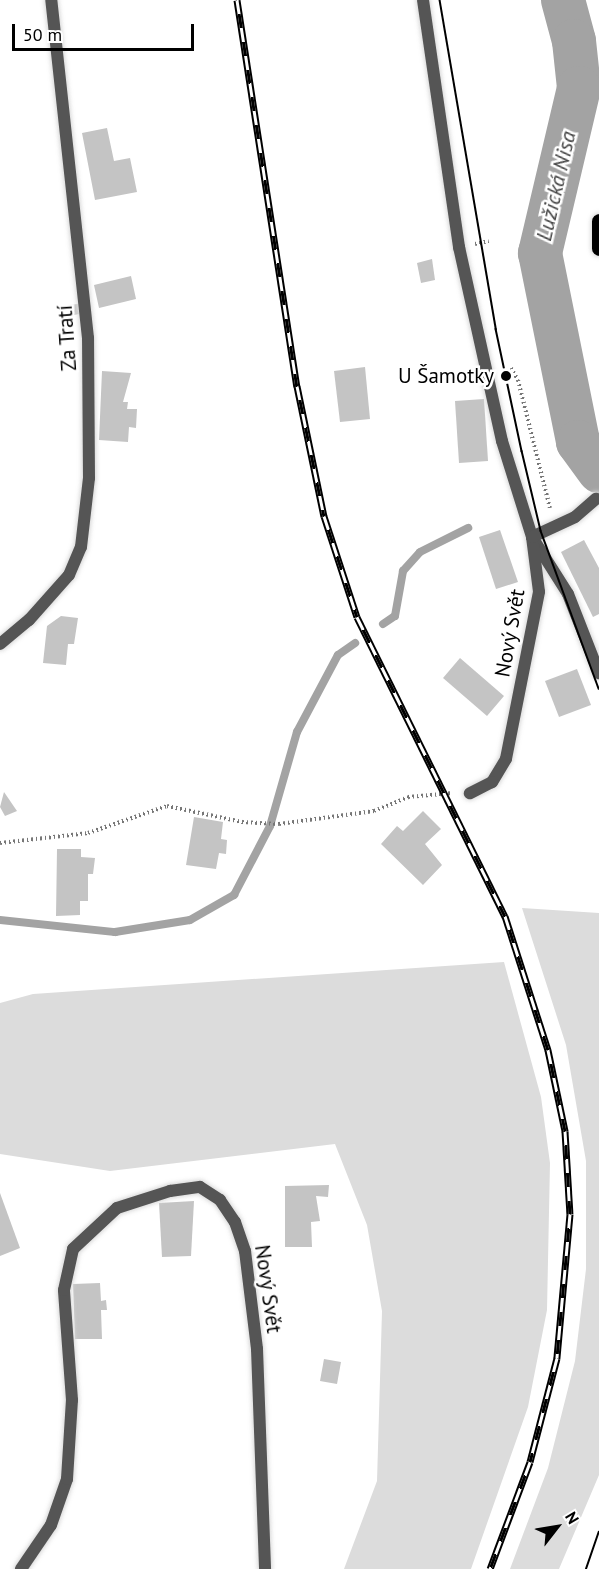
<!DOCTYPE html>
<meta charset="utf-8">
<style>
body{margin:0}
#map{position:relative;width:599px;height:1569px;overflow:hidden;background:#fff;font-family:"PT Sans",sans-serif}
div>[style]{position:absolute}
.green>*{inset:0;background:#dcdcdc}
.stream>*{height:8px;margin:-4px;padding:0 4px;transform-origin:4px;border-radius:4px;background:#a3a3a3}
.river>*{height:44px;margin:-22px;padding:0 22px;transform-origin:22px;border-radius:22px;background:#a3a3a3}
.building>*{inset:0;background:#c4c4c4}
.path>*{height:4px;margin-top:-2px;transform-origin:0;background:repeating-linear-gradient(90deg,#777 0 1.5px,transparent 0 4.5px)}
.roads{filter:drop-shadow(0 0 2px #dbdbdb) drop-shadow(0 0 2px #dbdbdb)}
.service>*{height:12px;margin:-6px;padding:0 6px;transform-origin:6px;border-radius:6px;background:#555}
.minor>*{height:12px;margin:-6px;padding:0 6px;transform-origin:6px;border-radius:6px;background:#555}
.primary>*{height:15px;margin:-7.5px;padding:0 7.5px;transform-origin:7.5px;border-radius:7.5px;background:#000}
.tram>*{height:1.5px;margin:-0.75px;padding:0 0.75px;transform-origin:0.75px;border-radius:0.75px;background:#000}
.rail>*{height:7px;margin-top:-3.5px;transform-origin:0;background:repeating-linear-gradient(90deg,#fff 0 14px,#000 0 28px);box-sizing:border-box;border-block:2px solid #000}
.dots>*{width:16px;height:16px;translate:-50% -50%;box-sizing:border-box;border:3px solid #fff;border-radius:50%}
span{translate:-50% -50%;white-space:nowrap;text-align:center;line-height:1.15;-webkit-text-stroke:5px #fff;paint-order:stroke}
.street-label{font-size:21px;color:#000}
.poi-label{font-size:21px;color:#000}
.right{translate:-100% -50%;text-align:right}
.water-label{font-size:22px;color:#444;font-style:italic}
.north{position:absolute;left:527px;top:1497px;width:60px;height:60px;-webkit-text-stroke:4px #fff;paint-order:stroke;rotate:59deg;font-size:16px;font-weight:700;line-height:24px;text-align:center;color:#000}
.north::after{content:'';display:block;margin:auto;width:21px;height:27px;background:#000;clip-path:polygon(50% 0,100% 100%,50% 72%,0 100%)}
.scale{position:absolute;left:12px;top:24px;width:182px;height:27px;box-sizing:border-box;border:3px solid #000;border-top:0;padding-left:8px;font-size:18px;line-height:21px;white-space:nowrap;color:#000;-webkit-text-stroke:4px #fff;paint-order:stroke}
</style>
<div id="map">
<div class="green">
<i style="clip-path:polygon(522px 908px,599px 913px,599px 1475px,559px 1569px,510px 1569px,548px 1468px,575px 1361px,586px 1269px,586px 1161px,566px 1045px)"></i>
<i style="clip-path:polygon(504px 962px,541px 1097px,550px 1163px,547px 1310px,528px 1407px,471px 1569px,344px 1569px,377px 1481px,382px 1311px,367px 1225px,335px 1144px,110px 1171px,0 1154px,0 1003px,33px 994px)"></i>
</div>
<div class="stream">
<i style="left:383px;top:624px;width:14px;rotate:-34deg"></i>
<i style="left:395px;top:616px;width:46px;rotate:-79.9deg"></i>
<i style="left:403px;top:571px;width:25px;rotate:-48deg"></i>
<i style="left:420px;top:552px;width:54px;rotate:-26.6deg"></i>
<i style="left:0;top:920px;width:116px;rotate:6deg"></i>
<i style="left:115px;top:932px;width:76px;rotate:-9.1deg"></i>
<i style="left:190px;top:920px;width:51px;rotate:-29.6deg"></i>
<i style="left:234px;top:895px;width:78px;rotate:-62.4deg"></i>
<i style="left:270px;top:826px;width:98px;rotate:-74deg"></i>
<i style="left:297px;top:732px;width:87px;rotate:-62deg"></i>
<i style="left:338px;top:655px;width:21px;rotate:-35deg"></i>
</div>
<div class="river">
<i style="left:563px;top:0;width:42px;rotate:75deg"></i>
<i style="left:574px;top:41px;width:47px;rotate:83.9deg"></i>
<i style="left:579px;top:88px;width:170px;rotate:103.3deg"></i>
<i style="left:540px;top:253px;width:193px;rotate:78.6deg"></i>
<i style="left:578px;top:442px;width:36px;rotate:54deg"></i>
</div>
<div class="building">
<i style="clip-path:polygon(107px 128px,114px 161px,130px 158px,137px 192px,95px 200px,82px 133px)"></i>
<i style="clip-path:polygon(432px 259px,435px 280px,421px 283px,417px 263px)"></i>
<i style="clip-path:polygon(131px 276px,136px 299px,99px 308px,94px 285px)"></i>
<i style="clip-path:polygon(78px 304px,79px 314px,69px 316px,68px 305px)"></i>
<i style="clip-path:polygon(365px 367px,370px 419px,340px 422px,334px 371px)"></i>
<i style="clip-path:polygon(102px 371px,131px 373px,123px 402px,128px 402px,127px 409px,137px 409px,136px 428px,129px 427px,128px 442px,99px 440px)"></i>
<i style="clip-path:polygon(484px 399px,488px 461px,459px 463px,455px 401px)"></i>
<i style="clip-path:polygon(500px 530px,518px 582px,496px 589px,479px 537px)"></i>
<i style="clip-path:polygon(584px 540px,599px 568px,599px 614px,593px 617px,561px 552px)"></i>
<i style="clip-path:polygon(61px 616px,78px 618px,74px 644px,68px 644px,66px 665px,43px 663px,47px 626px)"></i>
<i style="clip-path:polygon(460px 658px,504px 696px,487px 716px,443px 678px)"></i>
<i style="clip-path:polygon(577px 669px,591px 705px,559px 717px,545px 681px)"></i>
<i style="clip-path:polygon(4px 792px,17px 811px,5px 816px,0 807px)"></i>
<i style="clip-path:polygon(423px 811px,441px 829px,425px 844px,442px 865px,423px 885px,381px 844px,397px 826px,403px 831px)"></i>
<i style="clip-path:polygon(194px 817px,223px 822px,221px 839px,227px 840px,226px 854px,219px 853px,216px 869px,186px 865px)"></i>
<i style="clip-path:polygon(57px 849px,81px 849px,81px 857px,95px 858px,93px 874px,88px 874px,88px 901px,80px 901px,80px 915px,56px 916px)"></i>
<i style="clip-path:polygon(329px 1185px,328px 1197px,316px 1196px,320px 1221px,311px 1222px,312px 1247px,285px 1247px,285px 1186px)"></i>
<i style="clip-path:polygon(0 1193px,20px 1248px,0 1256px)"></i>
<i style="clip-path:polygon(194px 1201px,191px 1256px,162px 1257px,159px 1203px)"></i>
<i style="clip-path:polygon(100px 1283px,101px 1301px,106px 1300px,107px 1310px,101px 1310px,102px 1339px,75px 1339px,73px 1284px)"></i>
<i style="clip-path:polygon(324px 1359px,341px 1362px,337px 1384px,320px 1381px)"></i>
</div>
<div class="path">
<i style="left:475px;top:244px;width:14px;rotate:-12deg"></i>
<i style="left:511px;top:368px;width:14px;rotate:60deg"></i>
<i style="left:518px;top:380px;width:132px;rotate:76deg"></i>
<i style="left:0;top:843px;width:89px;rotate:-6.5deg"></i>
<i style="left:88px;top:833px;width:83px;rotate:-18.9deg"></i>
<i style="left:167px;top:806px;width:77px;rotate:12deg"></i>
<i style="left:242px;top:822px;width:37px;rotate:3deg"></i>
<i style="left:279px;top:824px;width:96px;rotate:-7.8deg"></i>
<i style="left:374px;top:811px;width:37px;rotate:-22deg"></i>
<i style="left:408px;top:797px;width:45px;rotate:-5.1deg"></i>
</div>
<div class="roads">
<div class="service">
<i style="left:532px;top:537px;width:67px;rotate:57.7deg"></i>
<i style="left:568px;top:594px;width:85px;rotate:68.6deg"></i>
<i style="left:0;top:644px;width:38px;rotate:-40deg"></i>
<i style="left:29px;top:620px;width:60px;rotate:-48.4deg"></i>
<i style="left:69px;top:575px;width:30px;rotate:-67deg"></i>
<i style="left:81px;top:547px;width:69px;rotate:-83.4deg"></i>
<i style="left:89px;top:478px;width:140px;rotate:-90.4deg"></i>
<i style="left:88px;top:338px;width:340px;rotate:-96.2deg"></i>
<i style="left:21px;top:1569px;width:53px;rotate:-55.7deg"></i>
<i style="left:51px;top:1525px;width:49px;rotate:-70.8deg"></i>
<i style="left:67px;top:1479px;width:79px;rotate:-86.4deg"></i>
<i style="left:72px;top:1400px;width:110px;rotate:-94.2deg"></i>
<i style="left:64px;top:1290px;width:42px;rotate:-77.6deg"></i>
<i style="left:73px;top:1249px;width:60px;rotate:-43deg"></i>
<i style="left:117px;top:1208px;width:56px;rotate:-17.8deg"></i>
<i style="left:170px;top:1191px;width:30px;rotate:-8deg"></i>
<i style="left:200px;top:1187px;width:24px;rotate:33deg"></i>
<i style="left:220px;top:1200px;width:27px;rotate:56deg"></i>
<i style="left:235px;top:1222px;width:31px;rotate:71deg"></i>
<i style="left:245px;top:1251px;width:99px;rotate:83deg"></i>
<i style="left:257px;top:1349px;width:220px;rotate:87.9deg"></i>
</div>
<div class="minor">
<i style="left:423px;top:0;width:250px;rotate:81.7deg"></i>
<i style="left:459px;top:247px;width:199px;rotate:77.5deg"></i>
<i style="left:502px;top:441px;width:101px;rotate:72.6deg"></i>
<i style="left:532px;top:537px;width:55px;rotate:82.7deg"></i>
<i style="left:539px;top:592px;width:170px;rotate:101.2deg"></i>
<i style="left:506px;top:759px;width:27px;rotate:121deg"></i>
<i style="left:492px;top:782px;width:25px;rotate:153deg"></i>
<i style="left:532px;top:537px;width:47px;rotate:-24.9deg"></i>
<i style="left:575px;top:517px;width:28px;rotate:-41deg"></i>
</div>
<div class="primary">
<i style="left:599px;top:221px;width:27px;rotate:90deg"></i>
</div>
</div>
<div class="tram">
<i style="left:440px;top:0;width:334px;rotate:80.3deg"></i>
<i style="left:496px;top:329px;width:125px;rotate:78deg"></i>
<i style="left:522px;top:451px;width:82px;rotate:76.6deg"></i>
<i style="left:541px;top:531px;width:168px;rotate:69.8deg"></i>
<i style="left:586px;top:1569px;width:39px;rotate:-71deg"></i>
</div>
<div class="rail">
<i style="left:237px;top:0;width:391px;rotate:81.2deg"></i>
<i style="left:297px;top:386px;width:133px;rotate:78.3deg"></i>
<i style="left:324px;top:516px;width:106px;rotate:71.9deg"></i>
<i style="left:357px;top:617px;width:334px;rotate:63.7deg"></i>
<i style="left:505px;top:916px;width:141px;rotate:72.2deg"></i>
<i style="left:548px;top:1050px;width:83px;rotate:78.1deg"></i>
<i style="left:565px;top:1131px;width:83px;rotate:86.6deg"></i>
<i style="left:570px;top:1214px;width:145px;rotate:95.2deg"></i>
<i style="left:557px;top:1358px;width:107px;rotate:104.6deg"></i>
<i style="left:530px;top:1462px;width:114px;rotate:110.5deg"></i>
</div>
<div class="dots">
<i style="left:506px;top:376px;background:#000"></i>
</div>
<div class="street-label">
<span style="left:67px;top:338px;rotate:-94deg">Za Tratí</span>
<span style="left:510px;top:633px;rotate:-80deg">Nový Svět</span>
<span style="left:268px;top:1289px;rotate:82deg">Nový Svět</span>
</div>
<div class="poi-label">
<span class="right" style="left:494px;top:376px">U Šamotky</span>
</div>
<div class="water-label">
<span style="left:556px;top:186px;rotate:-77deg">Lužická Nisa</span>
</div>
<div class="north">N</div>
<div class="scale">50 m</div>
</div>
